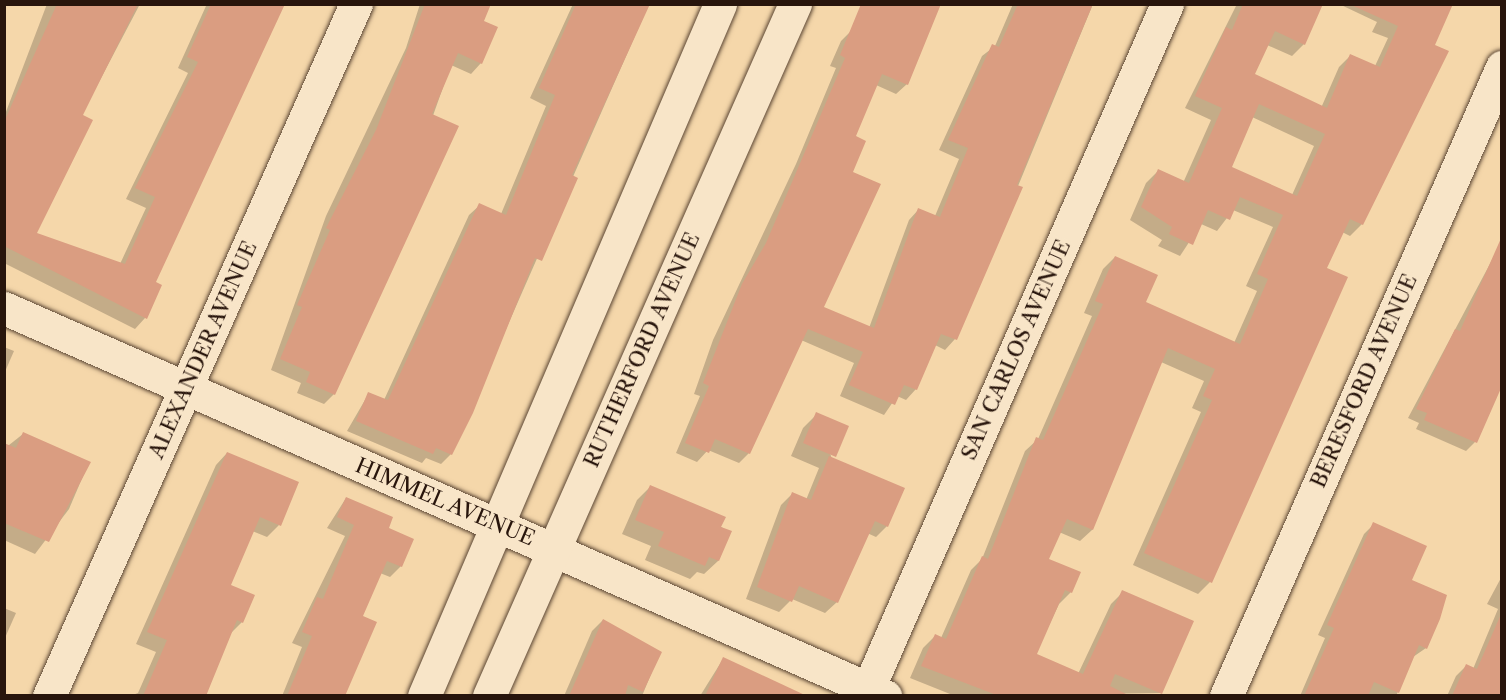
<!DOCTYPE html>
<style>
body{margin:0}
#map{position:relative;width:1506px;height:700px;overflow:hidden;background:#f5d7aa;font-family:"Libre Caslon Text",serif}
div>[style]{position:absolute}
.shadow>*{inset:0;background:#0003}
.building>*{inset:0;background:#da9d81}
.roads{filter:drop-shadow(0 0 2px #5b4634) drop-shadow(0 0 2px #5b4634)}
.minor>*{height:33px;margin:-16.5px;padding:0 16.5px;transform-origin:16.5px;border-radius:16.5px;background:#f8e5c8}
span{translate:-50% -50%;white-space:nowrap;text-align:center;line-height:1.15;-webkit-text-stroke:6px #f8e5c8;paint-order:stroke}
.street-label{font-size:21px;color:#28150c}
.frame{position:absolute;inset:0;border:6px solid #28150c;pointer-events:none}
</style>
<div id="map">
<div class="shadow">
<i style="clip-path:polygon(47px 4px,140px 4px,81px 116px,35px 234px,120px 264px,146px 208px,126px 199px,188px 73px,178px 68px,206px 6px,202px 4px,282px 4px,154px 283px,145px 318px,135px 329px,4px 263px,4px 117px)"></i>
<i style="clip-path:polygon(420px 4px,489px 4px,482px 21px,481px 63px,471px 74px,451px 65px,334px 394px,324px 404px,297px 393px,301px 383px,271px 370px,326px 216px,406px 48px)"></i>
<i style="clip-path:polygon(573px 4px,649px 4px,451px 454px,441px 464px,426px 458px,422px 463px,347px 431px,369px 393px,384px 400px,469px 215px,480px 205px,501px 214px,546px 106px,530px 98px)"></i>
<i style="clip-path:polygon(1013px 4px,1093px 4px,955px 339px,945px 350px,935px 345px,916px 389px,906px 400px,897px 396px,884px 415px,840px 396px,854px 363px,801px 340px,749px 453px,739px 463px,708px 450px,697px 462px,676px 453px,700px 396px,694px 394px,713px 340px,796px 164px,836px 68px,830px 66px,841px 41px,851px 31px,907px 84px,896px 94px,876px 85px,854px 137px,822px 308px,869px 328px,909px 220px,919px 209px,935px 216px,959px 159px,939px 150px,982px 56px,995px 46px)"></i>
<i style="clip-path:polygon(evenodd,1237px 4px,1321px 4px,1304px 44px,1292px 56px,1267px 45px,1253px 75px,1321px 108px,1339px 67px,1351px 55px,1375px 66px,1388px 38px,1372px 32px,1377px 22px,1339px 4px,1440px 4px,1362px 224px,1350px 236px,1342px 232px,1325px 269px,1210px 582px,1198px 594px,1133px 565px,1201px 412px,1192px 408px,1204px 381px,1161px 362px,1092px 530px,1080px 541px,1059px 532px,1048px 560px,1071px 592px,1059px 604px,1035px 655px,1078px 674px,1111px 604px,1123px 592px,1161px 693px,955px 696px,910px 678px,923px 648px,935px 636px,941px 638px,971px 570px,982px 559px,1025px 451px,1038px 439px,1092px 316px,1084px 313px,1103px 269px,1115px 257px,1144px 303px,1234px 343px,1257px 291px,1246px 286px,1273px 227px,1233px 210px,1217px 231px,1201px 224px,1180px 256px,1158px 246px,1162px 240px,1130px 220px,1146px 183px,1158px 171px,1183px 183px,1211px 120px,1185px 108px,1237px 4px,1252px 117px,1314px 146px,1292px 195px,1230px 168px,1252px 117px)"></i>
<i style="clip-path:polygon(1492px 260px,1475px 442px,1466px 451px,1416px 429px,1419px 423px,1408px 418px)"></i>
<i style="clip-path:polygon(4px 347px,14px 351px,4px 374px)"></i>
<i style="clip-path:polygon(817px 414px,832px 459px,887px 526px,876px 537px,867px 533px,837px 602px,825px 613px,792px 599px,779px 612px,746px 599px,781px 505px,792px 494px,806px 500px,819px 468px,791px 456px,803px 428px)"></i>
<i style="clip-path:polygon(23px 434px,89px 462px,69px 509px,35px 554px,4px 540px,4px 449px)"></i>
<i style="clip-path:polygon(227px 453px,279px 525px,267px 537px,252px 531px,229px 586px,242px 622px,229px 635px,204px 696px,130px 696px,138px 693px,156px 652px,136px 644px,216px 465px)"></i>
<i style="clip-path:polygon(650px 487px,730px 532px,718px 561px,704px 574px,697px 572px,690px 579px,645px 560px,651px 546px,622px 534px,637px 500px)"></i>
<i style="clip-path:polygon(346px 498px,387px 529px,401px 566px,390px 577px,380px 573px,361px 617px,344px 696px,282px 696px,302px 647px,292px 643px,345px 536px,327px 528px)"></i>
<i style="clip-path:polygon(1374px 524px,1410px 580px,1426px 648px,1413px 657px,1396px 696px,1300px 696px,1325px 638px,1318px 635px,1364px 534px)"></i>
<i style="clip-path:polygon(1502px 576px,1502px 696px,1447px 696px,1456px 676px,1466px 666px,1473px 669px,1498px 609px,1487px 604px)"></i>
<i style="clip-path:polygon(4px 608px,16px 613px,4px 640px)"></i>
<i style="clip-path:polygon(603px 620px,660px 652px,642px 696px,564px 696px,592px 631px)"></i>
<i style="clip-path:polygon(723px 659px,791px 696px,700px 696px)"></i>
</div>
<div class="building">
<i style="clip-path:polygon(57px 4px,138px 4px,83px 115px,93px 120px,37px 233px,125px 264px,155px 197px,135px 188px,198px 62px,187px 57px,211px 4px,285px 4px,156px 282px,162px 285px,147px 319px,4px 246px,4px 122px)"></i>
<i style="clip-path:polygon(425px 4px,491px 4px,484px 21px,498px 27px,482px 64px,458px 53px,432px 114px,459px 126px,335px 395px,306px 382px,310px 372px,280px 359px,302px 307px,297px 305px,330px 230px,326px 228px,376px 130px)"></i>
<i style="clip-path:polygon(576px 4px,650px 4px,572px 175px,578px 178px,542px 261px,535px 258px,473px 413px,452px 455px,436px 448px,433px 454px,356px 421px,368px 392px,388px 400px,479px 203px,506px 215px,555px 95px,539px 88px)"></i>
<i style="clip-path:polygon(861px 4px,941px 4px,908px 85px,882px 74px,856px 136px,866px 141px,853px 172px,881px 184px,824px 307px,874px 328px,918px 208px,940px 217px,968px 148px,948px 140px,992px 44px,999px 47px,1018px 4px,1093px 4px,1017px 185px,1023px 187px,957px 340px,941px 334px,917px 390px,904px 385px,895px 405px,849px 385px,863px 352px,808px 329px,750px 454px,715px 439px,709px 453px,685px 443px,709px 386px,703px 383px,742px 284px,766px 243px,845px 58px,840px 55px)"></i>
<i style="clip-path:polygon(evenodd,1243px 4px,1323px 4px,1305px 45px,1275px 31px,1255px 74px,1327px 108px,1350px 54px,1380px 67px,1398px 26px,1349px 4px,1453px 4px,1435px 45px,1449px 51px,1363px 225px,1350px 219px,1327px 268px,1348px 277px,1212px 583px,1144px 553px,1212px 400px,1203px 396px,1215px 369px,1168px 348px,1093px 530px,1067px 519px,1049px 559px,1081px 572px,1072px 593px,1065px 590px,1037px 654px,1083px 674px,1122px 590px,1194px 621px,1162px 694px,1115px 674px,1110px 686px,1130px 696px,999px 696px,921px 666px,935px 634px,946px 639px,982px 556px,988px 559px,1036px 437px,1043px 440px,1103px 304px,1095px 301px,1115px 256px,1158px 275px,1146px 302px,1240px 344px,1268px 279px,1257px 274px,1283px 215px,1240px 197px,1230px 220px,1208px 210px,1193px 245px,1169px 234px,1172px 227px,1141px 207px,1158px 169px,1189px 183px,1222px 108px,1195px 96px,1226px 27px,1232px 30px,1243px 4px,1259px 104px,1325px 134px,1297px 196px,1232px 167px,1259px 104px)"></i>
<i style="clip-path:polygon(1502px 236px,1502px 386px,1477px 443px,1424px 420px,1427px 413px,1416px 409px,1455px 329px,1460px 331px)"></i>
<i style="clip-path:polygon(816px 412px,849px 426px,836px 457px,803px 443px)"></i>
<i style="clip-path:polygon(23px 432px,91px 462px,49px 542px,4px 523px,4px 443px,16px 448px)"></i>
<i style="clip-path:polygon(227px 452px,299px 482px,281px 526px,260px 517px,231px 585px,255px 595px,243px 623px,237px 620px,206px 696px,143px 696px,167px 640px,147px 632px)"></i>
<i style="clip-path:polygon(829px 456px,905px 488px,888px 527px,875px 521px,838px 603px,799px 586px,792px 602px,757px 587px,792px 492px,811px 500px)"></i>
<i style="clip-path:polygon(650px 485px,726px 517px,721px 527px,732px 531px,719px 561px,709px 557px,705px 566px,658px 546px,664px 532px,635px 520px)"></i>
<i style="clip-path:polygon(346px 497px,393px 517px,389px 528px,414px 539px,402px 567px,387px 561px,363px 616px,377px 622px,345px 696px,287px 696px,312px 636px,302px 632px,317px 597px,323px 599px,354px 525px,337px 517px)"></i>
<i style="clip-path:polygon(1373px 522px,1427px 546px,1412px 580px,1447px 595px,1440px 619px,1427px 649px,1419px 645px,1399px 693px,1374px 682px,1368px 696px,1304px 696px,1334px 628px,1327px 625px)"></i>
<i style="clip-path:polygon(1502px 612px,1502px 696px,1452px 696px,1466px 664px,1477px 669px)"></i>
<i style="clip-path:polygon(603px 619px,662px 652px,643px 692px,628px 685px,625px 696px,569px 696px)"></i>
<i style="clip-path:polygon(723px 657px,807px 696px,705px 696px)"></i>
</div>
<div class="roads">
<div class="minor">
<i style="left:4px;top:308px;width:963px;rotate:23.77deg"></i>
<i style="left:49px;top:696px;width:757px;rotate:-66.08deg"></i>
<i style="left:424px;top:696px;width:753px;rotate:-66.84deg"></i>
<i style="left:489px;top:696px;width:757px;rotate:-66.15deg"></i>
<i style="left:865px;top:696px;width:755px;rotate:-66.42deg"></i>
<i style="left:1226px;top:696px;width:687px;rotate:-66.31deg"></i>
</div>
</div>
<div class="street-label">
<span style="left:203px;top:350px;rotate:-66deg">ALEXANDER AVENUE</span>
<span style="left:642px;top:350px;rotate:-66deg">RUTHERFORD AVENUE</span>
<span style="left:1016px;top:350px;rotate:-66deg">SAN CARLOS AVENUE</span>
<span style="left:1364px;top:381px;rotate:-66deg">BERESFORD AVENUE</span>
<span style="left:445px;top:502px;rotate:23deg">HIMMEL AVENUE</span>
</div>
<div class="frame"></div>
</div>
